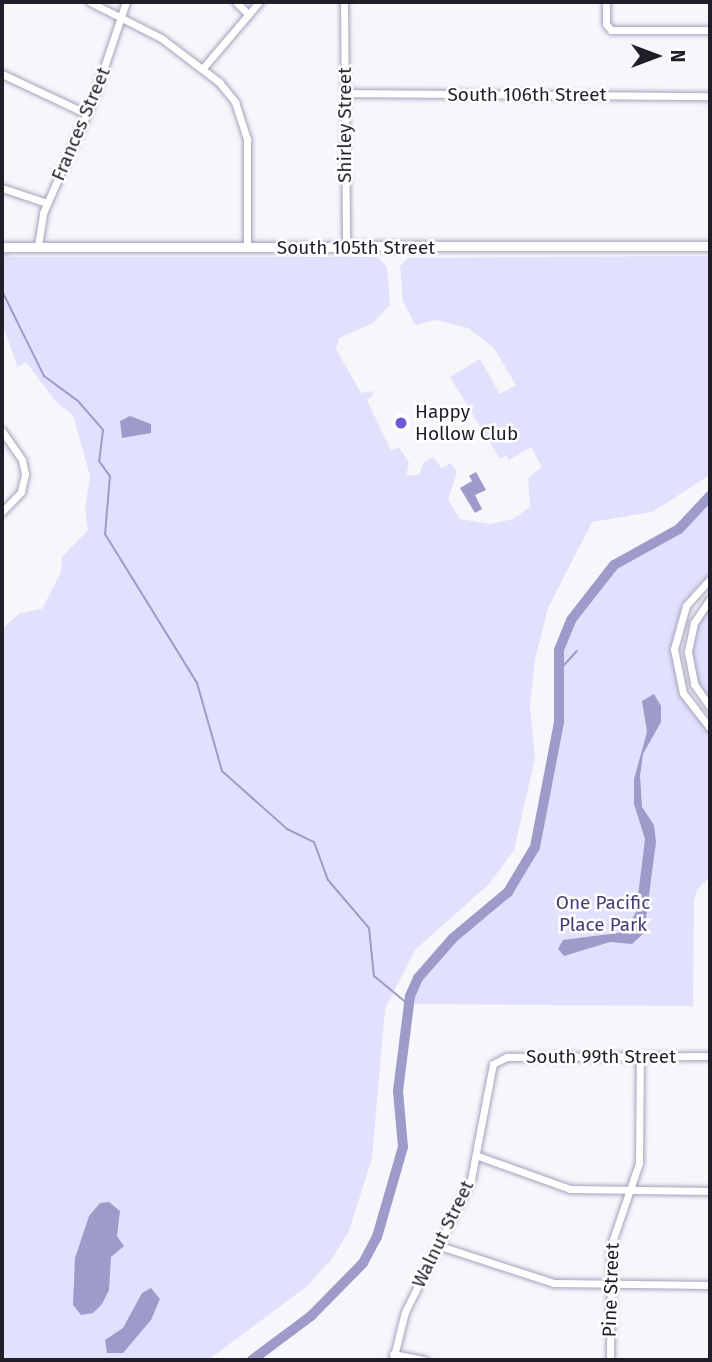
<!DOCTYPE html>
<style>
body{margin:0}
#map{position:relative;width:712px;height:1362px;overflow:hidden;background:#f6f6fb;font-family:"Fira Sans",sans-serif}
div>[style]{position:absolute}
.green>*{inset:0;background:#e2e1fd}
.water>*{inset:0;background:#9c9bc9}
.stream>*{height:2px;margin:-1px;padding:0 1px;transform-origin:1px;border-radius:1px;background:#9c9bc9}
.river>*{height:10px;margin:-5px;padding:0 5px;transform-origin:5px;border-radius:5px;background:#9c9bc9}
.roads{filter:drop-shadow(0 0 2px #a3a3bc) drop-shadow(0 0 2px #a3a3bc)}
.minor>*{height:7px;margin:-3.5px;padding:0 3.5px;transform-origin:3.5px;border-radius:3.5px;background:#fff}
.tertiary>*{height:9px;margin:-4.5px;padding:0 4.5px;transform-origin:4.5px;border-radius:4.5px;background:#fff}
.dots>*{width:19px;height:19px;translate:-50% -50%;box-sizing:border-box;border:4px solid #fff;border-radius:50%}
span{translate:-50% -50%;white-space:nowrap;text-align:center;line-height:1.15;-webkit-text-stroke:5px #fff;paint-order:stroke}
.street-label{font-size:19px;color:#201f29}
.poi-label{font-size:19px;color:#201f29}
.left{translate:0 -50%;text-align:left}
.park-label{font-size:19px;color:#443d78}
.frame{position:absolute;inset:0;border:4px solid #201f29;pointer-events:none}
.north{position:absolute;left:621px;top:21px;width:70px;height:70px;-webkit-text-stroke:5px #fff;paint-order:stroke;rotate:90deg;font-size:19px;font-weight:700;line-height:28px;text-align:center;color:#201f29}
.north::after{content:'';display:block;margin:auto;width:24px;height:32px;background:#201f29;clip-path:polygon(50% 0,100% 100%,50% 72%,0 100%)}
</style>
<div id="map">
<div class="green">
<i style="clip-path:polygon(8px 252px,10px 257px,378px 257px,387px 267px,390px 305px,373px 323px,339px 338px,336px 349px,361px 393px,372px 391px,374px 395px,367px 400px,391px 451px,399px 447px,409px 463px,406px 476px,420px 474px,423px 463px,434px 457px,441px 468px,451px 463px,457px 472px,448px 499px,460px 519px,490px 524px,513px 519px,530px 507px,528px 478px,542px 467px,531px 447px,509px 460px,506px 455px,500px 459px,450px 377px,480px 359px,500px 394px,516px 385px,493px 347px,468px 328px,437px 320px,415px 325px,403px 301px,400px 266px,408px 258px,710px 256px,710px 475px,652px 512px,592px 522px,548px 608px,535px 659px,530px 706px,535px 758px,514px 850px,489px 884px,415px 950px,385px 1009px,372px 1158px,349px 1231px,331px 1260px,306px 1287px,208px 1360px,2px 1360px,2px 629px,20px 613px,42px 609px,61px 572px,62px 557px,88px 530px,85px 509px,90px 476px,73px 415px,56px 402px,26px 362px,18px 367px,16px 362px,2px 323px,2px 253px)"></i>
<i style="clip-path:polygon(710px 496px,710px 573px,682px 604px,670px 649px,681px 698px,710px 732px,710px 876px,697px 890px,694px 901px,693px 1006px,408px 1004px,429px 964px,508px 892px,535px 847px,559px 722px,559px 650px,571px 620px,614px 565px,679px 529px)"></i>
<i style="clip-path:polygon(710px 603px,710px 701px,698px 682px,692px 655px,695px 632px)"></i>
</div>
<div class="water">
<i style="clip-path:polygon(130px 416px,151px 424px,151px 433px,122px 438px,120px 421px)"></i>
<i style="clip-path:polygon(476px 472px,486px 490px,475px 495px,482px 509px,475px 513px,460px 488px,472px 481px,469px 476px)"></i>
<i style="clip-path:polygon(654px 694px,661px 706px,661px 722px,643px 754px,640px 776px,642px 807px,654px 825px,656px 842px,644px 933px,632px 944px,610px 942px,564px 956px,558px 949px,563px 940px,625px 932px,636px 912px,645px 839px,634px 804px,634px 779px,647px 732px,642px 701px)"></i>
<i style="clip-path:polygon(109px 1202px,120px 1211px,117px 1236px,124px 1246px,111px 1257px,109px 1290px,102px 1304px,93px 1313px,81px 1315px,73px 1305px,75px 1258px,89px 1216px,100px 1203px)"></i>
<i style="clip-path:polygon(151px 1288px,160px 1299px,151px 1320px,123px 1353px,107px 1353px,105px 1340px,123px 1328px,142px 1293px)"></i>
</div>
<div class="stream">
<i style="left:2px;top:291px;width:95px;rotate:63.7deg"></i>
<i style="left:44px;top:376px;width:42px;rotate:36.3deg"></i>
<i style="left:78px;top:401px;width:38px;rotate:49deg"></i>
<i style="left:103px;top:430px;width:31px;rotate:97deg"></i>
<i style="left:99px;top:461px;width:19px;rotate:54deg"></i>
<i style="left:110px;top:476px;width:58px;rotate:94.9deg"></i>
<i style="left:105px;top:534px;width:175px;rotate:58.3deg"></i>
<i style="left:197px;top:683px;width:91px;rotate:74.1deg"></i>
<i style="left:222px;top:771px;width:87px;rotate:41.7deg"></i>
<i style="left:287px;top:829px;width:30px;rotate:26deg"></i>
<i style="left:314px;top:842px;width:40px;rotate:69.8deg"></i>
<i style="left:328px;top:880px;width:63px;rotate:49.5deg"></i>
<i style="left:369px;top:928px;width:48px;rotate:84.1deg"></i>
<i style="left:374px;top:976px;width:44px;rotate:39.5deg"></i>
<i style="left:556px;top:674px;width:31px;rotate:-48deg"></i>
</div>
<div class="river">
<i style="left:252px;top:1360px;width:74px;rotate:-36.7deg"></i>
<i style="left:311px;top:1316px;width:74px;rotate:-45.5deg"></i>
<i style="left:363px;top:1263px;width:30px;rotate:-62deg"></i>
<i style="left:377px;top:1237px;width:94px;rotate:-73.9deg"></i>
<i style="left:403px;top:1147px;width:56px;rotate:-95.1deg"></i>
<i style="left:398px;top:1091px;width:96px;rotate:-82.8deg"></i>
<i style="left:410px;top:996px;width:20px;rotate:-66deg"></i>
<i style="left:418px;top:978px;width:53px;rotate:-48.8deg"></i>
<i style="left:453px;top:938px;width:72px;rotate:-39.9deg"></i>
<i style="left:508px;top:892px;width:52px;rotate:-59deg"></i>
<i style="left:535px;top:847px;width:127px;rotate:-79.1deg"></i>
<i style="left:559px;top:722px;width:72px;rotate:-90deg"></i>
<i style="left:559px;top:650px;width:32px;rotate:-68deg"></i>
<i style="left:571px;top:620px;width:70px;rotate:-52deg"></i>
<i style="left:614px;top:565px;width:74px;rotate:-29deg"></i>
<i style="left:679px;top:529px;width:45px;rotate:-46.8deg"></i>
</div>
<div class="roads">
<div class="minor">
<i style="left:90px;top:2px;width:80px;rotate:26.9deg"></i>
<i style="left:161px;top:38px;width:73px;rotate:37.2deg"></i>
<i style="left:219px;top:82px;width:26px;rotate:51deg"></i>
<i style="left:235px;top:102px;width:40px;rotate:72deg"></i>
<i style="left:247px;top:140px;width:107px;rotate:90deg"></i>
<i style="left:236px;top:2px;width:17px;rotate:45deg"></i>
<i style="left:344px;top:2px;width:245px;rotate:89.5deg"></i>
<i style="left:606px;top:2px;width:22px;rotate:90deg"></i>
<i style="left:606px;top:24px;width:8px;rotate:50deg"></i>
<i style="left:611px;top:30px;width:99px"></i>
<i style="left:203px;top:68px;width:87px;rotate:-49.7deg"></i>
<i style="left:2px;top:74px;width:94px;rotate:25.2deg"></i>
<i style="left:345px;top:93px;width:365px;rotate:0.5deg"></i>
<i style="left:2px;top:188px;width:47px;rotate:18.4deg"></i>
<i style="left:38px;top:246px;width:33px;rotate:-81deg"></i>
<i style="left:43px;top:213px;width:127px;rotate:-66.3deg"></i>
<i style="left:94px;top:97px;width:100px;rotate:-71.4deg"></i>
<i style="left:2px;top:431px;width:35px;rotate:55deg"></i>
<i style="left:22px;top:460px;width:14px;rotate:78deg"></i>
<i style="left:25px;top:474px;width:18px;rotate:103deg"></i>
<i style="left:21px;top:492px;width:28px;rotate:134deg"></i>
<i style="left:710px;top:579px;width:36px;rotate:132deg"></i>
<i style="left:686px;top:606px;width:45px;rotate:105.6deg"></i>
<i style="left:674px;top:649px;width:45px;rotate:78.4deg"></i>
<i style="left:683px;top:693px;width:44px;rotate:52.4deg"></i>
<i style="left:710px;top:599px;width:29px;rotate:124deg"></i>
<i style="left:694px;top:623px;width:30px;rotate:102deg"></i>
<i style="left:688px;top:652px;width:33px;rotate:79deg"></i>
<i style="left:694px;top:684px;width:28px;rotate:55deg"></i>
<i style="left:478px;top:1156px;width:98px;rotate:19.7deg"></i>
<i style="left:570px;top:1189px;width:140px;rotate:0.8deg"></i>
<i style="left:440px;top:1246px;width:120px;rotate:18deg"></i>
<i style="left:554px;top:1283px;width:156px;rotate:0.7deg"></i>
<i style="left:393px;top:1354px;width:32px;rotate:11deg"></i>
<i style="left:393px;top:1360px;width:49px;rotate:-76deg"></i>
<i style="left:405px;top:1312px;width:148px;rotate:-63.6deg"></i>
<i style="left:471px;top:1179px;width:117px;rotate:-79.2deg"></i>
<i style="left:493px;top:1064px;width:16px;rotate:-27deg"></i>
<i style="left:507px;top:1057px;width:203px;rotate:-0.3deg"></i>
<i style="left:610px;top:1360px;width:115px;rotate:-89.5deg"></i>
<i style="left:611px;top:1245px;width:87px;rotate:-71.1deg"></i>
<i style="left:639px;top:1163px;width:106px;rotate:-89.5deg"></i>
</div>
<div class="tertiary">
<i style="left:2px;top:247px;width:708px;rotate:-0.08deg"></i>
</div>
</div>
<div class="dots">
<i style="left:401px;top:423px;background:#6e5ad4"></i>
</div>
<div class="street-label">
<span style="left:527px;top:95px">South 106th Street</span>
<span style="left:81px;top:124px;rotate:-67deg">Frances Street</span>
<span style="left:345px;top:125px;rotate:-90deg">Shirley Street</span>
<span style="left:356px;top:248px">South 105th Street</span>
<span style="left:601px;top:1057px">South 99th Street</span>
<span style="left:443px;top:1234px;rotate:-64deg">Walnut Street</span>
<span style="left:611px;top:1290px;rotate:-88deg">Pine Street</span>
</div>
<div class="poi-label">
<span class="left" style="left:415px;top:423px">Happy<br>Hollow Club</span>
</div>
<div class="park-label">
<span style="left:603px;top:914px">One Pacific<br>Place Park</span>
</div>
<div class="frame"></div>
<div class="north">N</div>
</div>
